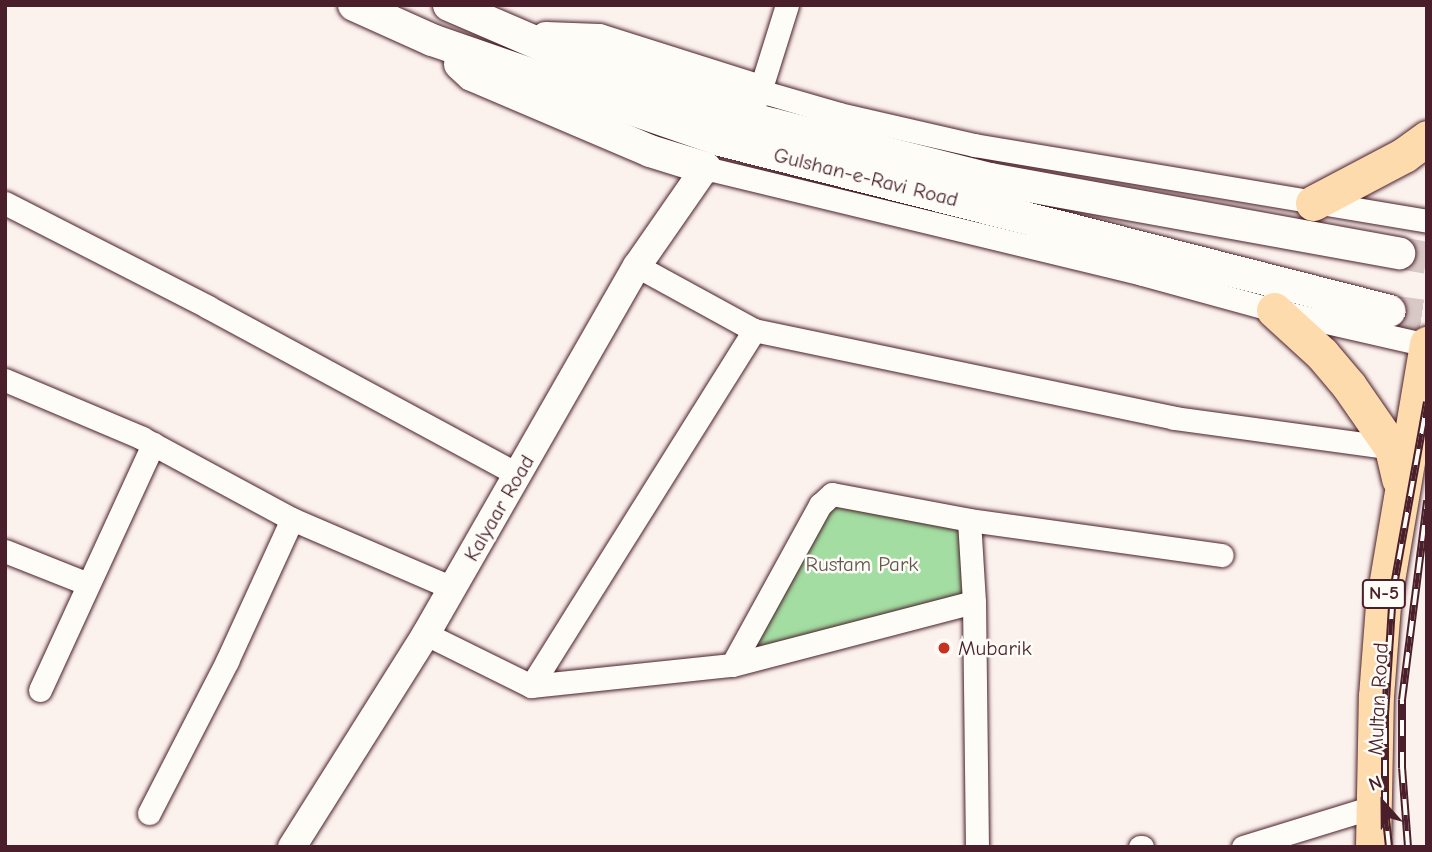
<!DOCTYPE html>
<style>
body{margin:0}
#map{position:relative;width:1432px;height:852px;overflow:hidden;background:#fcf2ed;font-family:"Comic Neue",sans-serif}
div>[style]{position:absolute}
.green>*{inset:0;background:#a3dda2}
.secondary-tunnel>*{height:32px;margin-top:-16px;transform-origin:0;background:repeating-linear-gradient(90deg,#d8c8c6 0 32px,transparent 0 48px)}
.roads{filter:drop-shadow(0 0 2px #4a1f2b) drop-shadow(0 0 2px #4a1f2b)}
.minor>*{height:23px;margin:-11.5px;padding:0 11.5px;transform-origin:11.5px;border-radius:11.5px;background:#fdfcf7}
.tertiary>*{height:28px;margin:-14px;padding:0 14px;transform-origin:14px;border-radius:14px;background:#fdfcf7}
.secondary>*{height:32px;margin:-16px;padding:0 16px;transform-origin:16px;border-radius:16px;background:#fdfcf7}
.primary>*{height:35px;margin:-17.5px;padding:0 17.5px;transform-origin:17.5px;border-radius:17.5px;background:#fedbac}
.rail>*{height:8px;margin-top:-4px;transform-origin:0;background:repeating-linear-gradient(90deg,#fdfcf7 0 16px,#4a1f2b 0 32px);box-sizing:border-box;border-block:2px solid #4a1f2b}
.dots>*{width:19px;height:19px;translate:-50% -50%;box-sizing:border-box;border:4px solid #fdfcf7;border-radius:50%}
span{translate:-50% -50%;white-space:nowrap;text-align:center;line-height:1.15;-webkit-text-stroke:5px #fdfcf7;paint-order:stroke}
.shield-label span{padding:2px 5px;background:#fdfcf7;border:2px solid;border-radius:5px;-webkit-text-stroke-width:0}
.shield-label{font-size:19px;color:#4a1f2b;font-weight:700}
.street-label{font-size:21px;color:#4a1f2b}
.park-label{font-size:21px;color:#65584f}
.poi-label{font-size:21px;color:#4a1f2b}
.left{translate:0 -50%;text-align:left}
.frame{position:absolute;inset:0;border:7px solid #4a1f2b;pointer-events:none}
.north{position:absolute;left:1348px;top:768px;width:70px;height:70px;-webkit-text-stroke:5px #fdfcf7;paint-order:stroke;rotate:339deg;font-size:19px;font-weight:700;line-height:28px;text-align:center;color:#4a1f2b}
.north::after{content:'';display:block;margin:auto;width:24px;height:32px;background:#4a1f2b;clip-path:polygon(50% 0,100% 100%,50% 72%,0 100%)}
</style>
<div id="map">
<div class="green">
<i style="clip-path:polygon(820px 505px,969px 520px,968px 603px,732px 665px)"></i>
</div>
<div class="secondary-tunnel">
<i style="left:1399px;top:253px;width:28px;rotate:10deg"></i>
<i style="left:1390px;top:311px;width:37px;rotate:8deg"></i>
</div>
<div class="roads">
<div class="minor">
<i style="left:787px;top:5px;width:90px;rotate:107.4deg"></i>
<i style="left:760px;top:91px;width:82px;rotate:16.2deg"></i>
<i style="left:839px;top:114px;width:139px;rotate:12.9deg"></i>
<i style="left:974px;top:145px;width:459px;rotate:9.5deg"></i>
<i style="left:705px;top:168px;width:450px;rotate:13.6deg"></i>
<i style="left:1142px;top:274px;width:137px;rotate:15.3deg"></i>
<i style="left:1274px;top:310px;width:157px;rotate:12.9deg"></i>
<i style="left:5px;top:203px;width:228px;rotate:27.1deg"></i>
<i style="left:208px;top:307px;width:353px;rotate:28.4deg"></i>
<i style="left:637px;top:266px;width:133px;rotate:28.7deg"></i>
<i style="left:5px;top:380px;width:149px;rotate:22.9deg"></i>
<i style="left:142px;top:438px;width:170px;rotate:28.4deg"></i>
<i style="left:292px;top:519px;width:174px;rotate:23.3deg"></i>
<i style="left:969px;top:520px;width:82px;rotate:86.5deg"></i>
<i style="left:974px;top:602px;width:245px;rotate:89.3deg"></i>
<i style="left:5px;top:551px;width:89px;rotate:21.7deg"></i>
<i style="left:426px;top:634px;width:117px;rotate:26.3deg"></i>
<i style="left:531px;top:686px;width:202px;rotate:-6deg"></i>
<i style="left:732px;top:665px;width:250px;rotate:-14.6deg"></i>
<i style="left:732px;top:665px;width:183px;rotate:-61.2deg"></i>
<i style="left:820px;top:505px;width:16px;rotate:-43deg"></i>
<i style="left:832px;top:494px;width:139px;rotate:10.7deg"></i>
<i style="left:969px;top:520px;width:255px;rotate:7.9deg"></i>
<i style="left:531px;top:686px;width:420px;rotate:-57.9deg"></i>
<i style="left:754px;top:330px;width:429px;rotate:11.8deg"></i>
<i style="left:1174px;top:418px;width:220px;rotate:7.8deg"></i>
<i style="left:40px;top:690px;width:271px;rotate:-65.3deg"></i>
<i style="left:149px;top:813px;width:171px;rotate:-62.8deg"></i>
<i style="left:227px;top:661px;width:156px;rotate:-65.4deg"></i>
<i style="left:1140px;top:847px;width:2px"></i>
<i style="left:1243px;top:847px;width:136px;rotate:-17.1deg"></i>
</div>
<div class="tertiary">
<i style="left:292px;top:847px;width:252px;rotate:-57.8deg"></i>
<i style="left:426px;top:634px;width:424px;rotate:-60.2deg"></i>
<i style="left:637px;top:266px;width:119px;rotate:-55.2deg"></i>
</div>
<div class="secondary">
<i style="left:354px;top:5px;width:85px;rotate:24.2deg"></i>
<i style="left:432px;top:40px;width:305px;rotate:19.1deg"></i>
<i style="left:720px;top:140px;width:691px;rotate:14.32deg"></i>
<i style="left:449px;top:5px;width:134px;rotate:23.3deg"></i>
<i style="left:572px;top:58px;width:168px;rotate:19.1deg"></i>
<i style="left:731px;top:113px;width:46px;rotate:15.3deg"></i>
<i style="left:775px;top:125px;width:222px;rotate:14.1deg"></i>
<i style="left:990px;top:179px;width:416px;rotate:10.3deg"></i>
<i style="left:546px;top:38px;width:53px;rotate:2.2deg"></i>
<i style="left:599px;top:40px;width:169px;rotate:17.6deg"></i>
<i style="left:460px;top:64px;width:16px;rotate:43deg"></i>
<i style="left:472px;top:75px;width:194px;rotate:23.1deg"></i>
<i style="left:650px;top:151px;width:58px;rotate:17.2deg"></i>
</div>
<div class="primary">
<i style="left:1313px;top:203px;width:103px;rotate:-27.8deg"></i>
<i style="left:1404px;top:155px;width:29px;rotate:-36deg"></i>
<i style="left:1274px;top:310px;width:65px;rotate:42.5deg"></i>
<i style="left:1322px;top:354px;width:42px;rotate:49.8deg"></i>
<i style="left:1349px;top:386px;width:75px;rotate:55.3deg"></i>
<i style="left:1392px;top:448px;width:32px;rotate:77deg"></i>
<i style="left:1373px;top:847px;width:151px;rotate:-88.9deg"></i>
<i style="left:1376px;top:696px;width:92px;rotate:-85.6deg"></i>
<i style="left:1383px;top:604px;width:264px;rotate:-80.4deg"></i>
</div>
</div>
<div class="rail">
<i style="left:1389px;top:847px;width:39px;rotate:-96deg"></i>
<i style="left:1385px;top:808px;width:93px;rotate:-90deg"></i>
<i style="left:1385px;top:715px;width:124px;rotate:-86.3deg"></i>
<i style="left:1393px;top:591px;width:192px;rotate:-79.8deg"></i>
<i style="left:1408px;top:847px;width:79px;rotate:-94.3deg"></i>
<i style="left:1402px;top:768px;width:68px;rotate:-90deg"></i>
<i style="left:1402px;top:700px;width:201px;rotate:-82.8deg"></i>
</div>
<div class="dots">
<i style="left:944px;top:648px;background:#c8321e"></i>
</div>
<div class="shield-label">
<span style="left:1384px;top:594px">N-5</span>
</div>
<div class="street-label">
<span style="left:866px;top:177px;rotate:14deg">Gulshan-e-Ravi Road</span>
<span style="left:499px;top:508px;rotate:-60deg">Kalyaar Road</span>
<span style="left:1378px;top:699px;rotate:-87deg">Multan Road</span>
</div>
<div class="park-label">
<span style="left:862px;top:564px">Rustam Park</span>
</div>
<div class="poi-label">
<span class="left" style="left:958px;top:648px">Mubarik</span>
</div>
<div class="frame"></div>
<div class="north">N</div>
</div>
